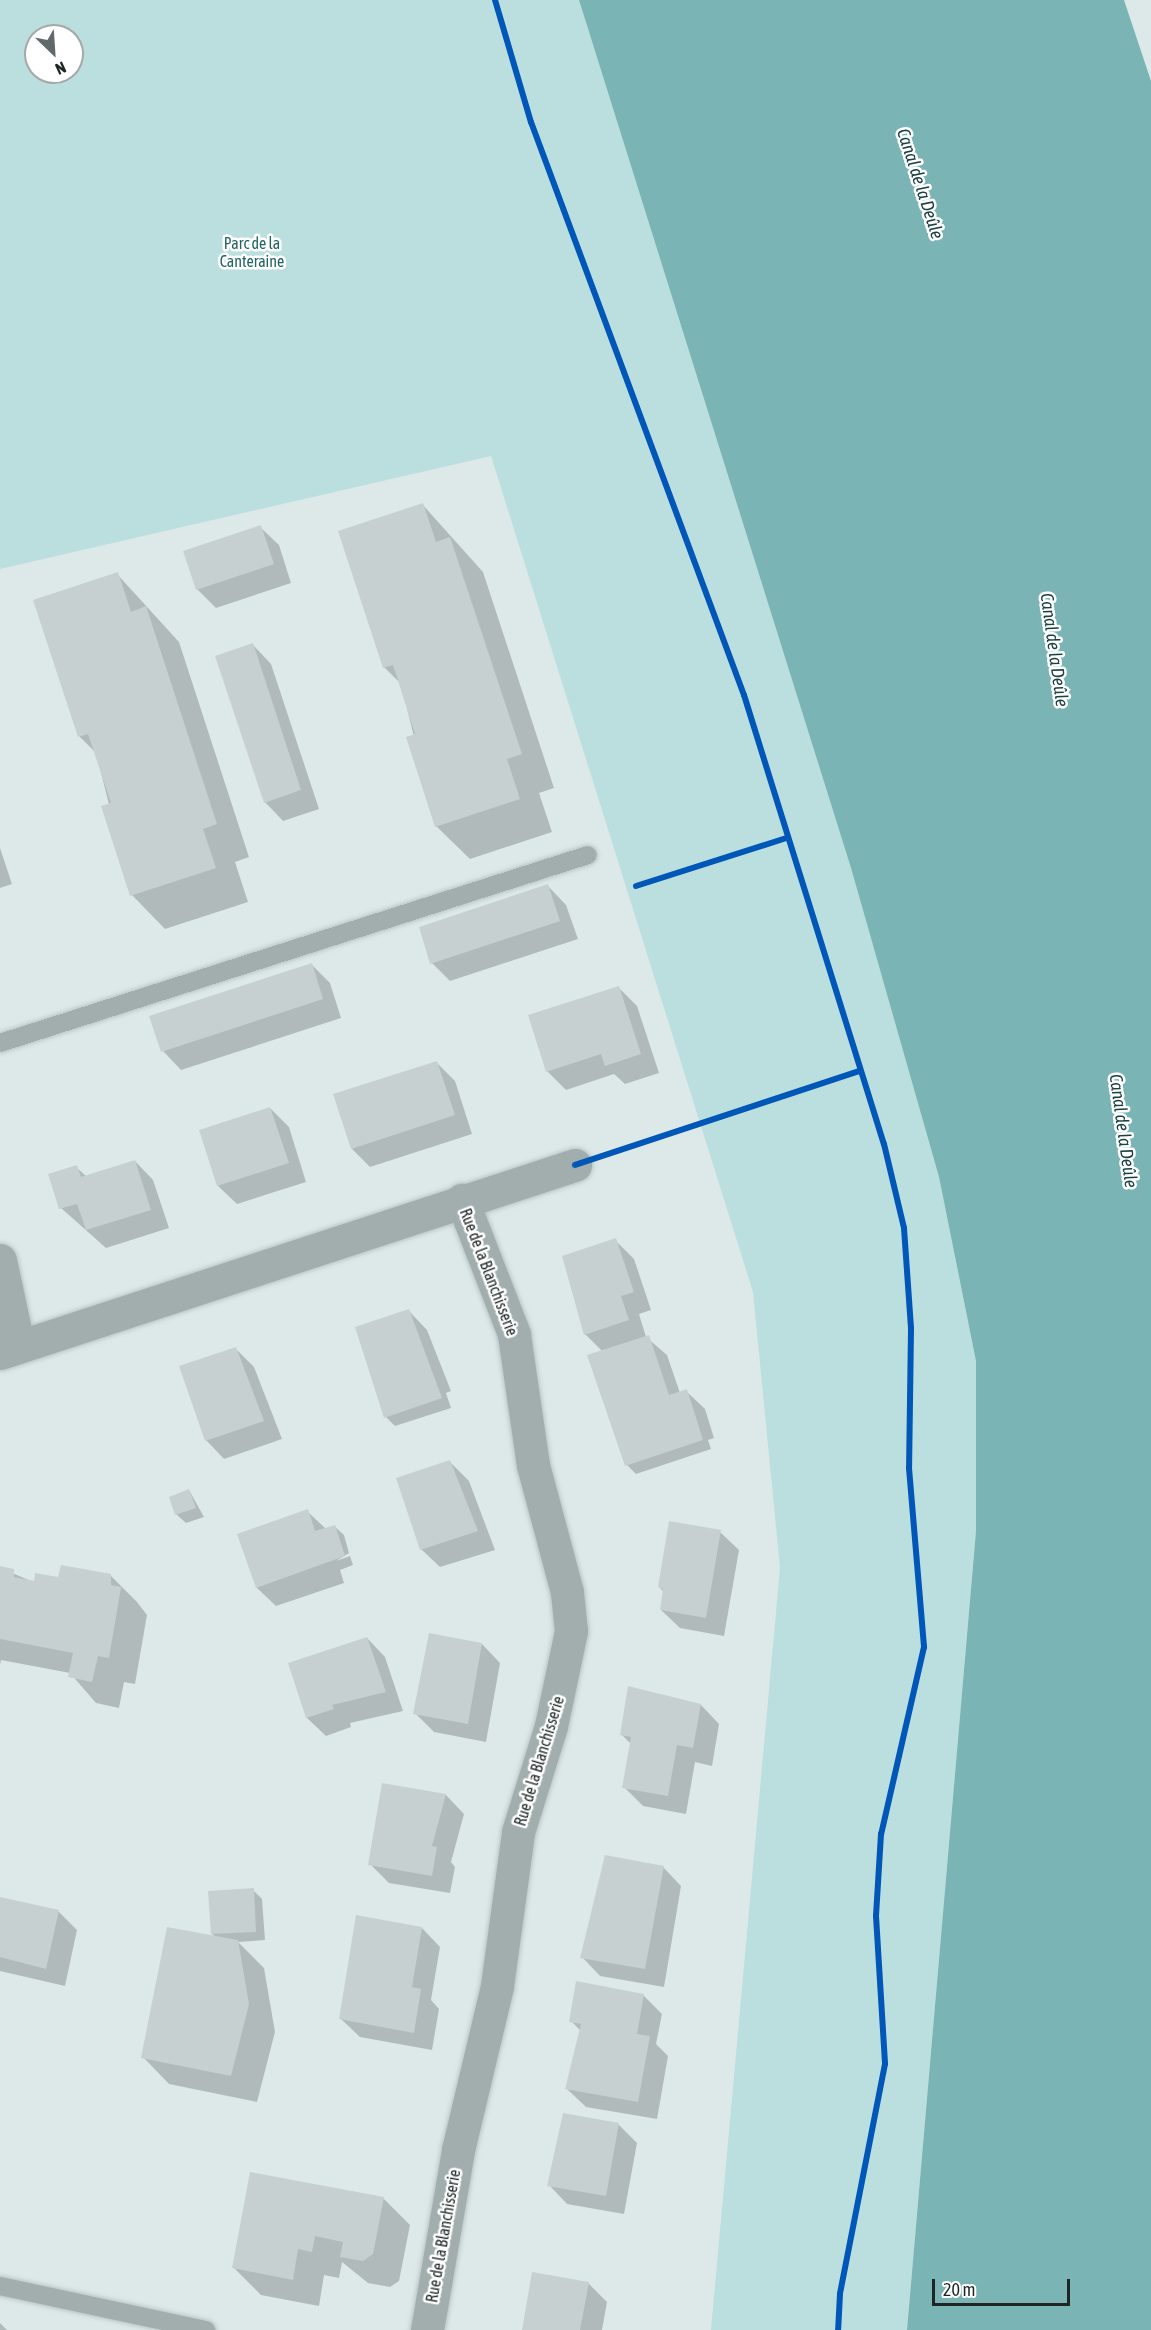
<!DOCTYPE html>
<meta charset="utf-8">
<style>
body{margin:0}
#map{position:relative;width:1151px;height:2330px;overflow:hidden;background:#dde9e9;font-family:"Asap Condensed",sans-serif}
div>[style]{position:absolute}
.green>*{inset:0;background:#bbdede}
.water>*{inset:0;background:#7ab4b5}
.shadow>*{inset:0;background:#0003}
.building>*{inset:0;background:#c7d0d0}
.roads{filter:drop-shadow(0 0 2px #bbc5c5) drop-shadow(0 0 2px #bbc5c5)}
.service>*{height:18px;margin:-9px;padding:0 9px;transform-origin:9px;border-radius:9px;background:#a2adad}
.minor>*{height:33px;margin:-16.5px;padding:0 16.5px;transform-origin:16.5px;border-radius:16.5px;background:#a2adad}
.cycleway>*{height:6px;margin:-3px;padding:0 3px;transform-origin:3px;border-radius:3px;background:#0057b8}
span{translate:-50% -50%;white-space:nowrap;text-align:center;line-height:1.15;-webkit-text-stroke:5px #fff;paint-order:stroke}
.park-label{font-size:16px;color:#226364}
.street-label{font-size:16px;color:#1d2525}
.water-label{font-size:18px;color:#1c4142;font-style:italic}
.north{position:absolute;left:24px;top:24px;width:60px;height:60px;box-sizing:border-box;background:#fff;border:2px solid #a5a8a8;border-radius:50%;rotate:155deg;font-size:16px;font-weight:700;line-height:24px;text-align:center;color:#1d2525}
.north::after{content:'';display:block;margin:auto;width:21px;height:27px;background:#606a6a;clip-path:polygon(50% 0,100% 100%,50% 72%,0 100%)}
.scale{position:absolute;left:932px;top:2279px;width:138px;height:27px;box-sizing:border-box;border:3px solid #1d2525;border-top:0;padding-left:8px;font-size:18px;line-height:21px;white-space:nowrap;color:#1d2525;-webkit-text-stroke:4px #fff;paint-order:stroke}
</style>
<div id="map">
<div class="green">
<i style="clip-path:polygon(evenodd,0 0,579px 0,851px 868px,939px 1177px,976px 1361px,976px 1531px,907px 2330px,711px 2330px,780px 1568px,753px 1292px,491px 456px,0 569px,0 0,36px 36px,72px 36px,72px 72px,36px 72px,36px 36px)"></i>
</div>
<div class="water">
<i style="clip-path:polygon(579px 0,1124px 0,1151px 81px,1151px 2330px,907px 2330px,976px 1531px,976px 1361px,939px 1177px,851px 868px)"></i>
</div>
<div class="shadow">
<i style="clip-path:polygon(422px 504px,483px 572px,554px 788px,539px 793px,552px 832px,470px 859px,436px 826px,401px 684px,384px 667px)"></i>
<i style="clip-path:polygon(260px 527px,279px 545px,291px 583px,216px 608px,198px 590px,185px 552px)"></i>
<i style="clip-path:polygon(117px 574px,179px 642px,249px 857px,235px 862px,248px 902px,165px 929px,132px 895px,96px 753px,80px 737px,35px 601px)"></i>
<i style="clip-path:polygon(253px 645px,271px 664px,319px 809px,283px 821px,265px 802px)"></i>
<i style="clip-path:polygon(0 848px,12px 884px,0 888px)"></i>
<i style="clip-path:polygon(548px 886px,566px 905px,578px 939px,450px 981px,432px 963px)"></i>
<i style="clip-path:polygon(311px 964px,330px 983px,341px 1018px,181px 1070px,163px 1051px)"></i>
<i style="clip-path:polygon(618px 987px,637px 1006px,659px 1073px,625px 1084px,614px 1074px,566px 1090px,547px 1071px)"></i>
<i style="clip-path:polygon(437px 1063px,455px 1081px,472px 1134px,370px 1167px,352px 1149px)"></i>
<i style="clip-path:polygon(270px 1108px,289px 1127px,306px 1182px,237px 1204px,218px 1186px,201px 1131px)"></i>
<i style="clip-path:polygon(135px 1161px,153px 1180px,169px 1228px,106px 1248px,61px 1208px,76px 1167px,87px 1177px)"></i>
<i style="clip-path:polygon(615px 1240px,634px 1259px,651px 1310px,639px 1314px,646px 1337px,667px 1355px,680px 1393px,686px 1391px,705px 1409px,714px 1438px,708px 1440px,711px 1449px,636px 1474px,627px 1465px,603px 1352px,585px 1334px)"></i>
<i style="clip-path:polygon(409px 1311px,427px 1330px,451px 1391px,446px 1393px,451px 1408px,395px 1426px,386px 1417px)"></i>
<i style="clip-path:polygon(236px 1349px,254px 1367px,282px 1439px,224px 1459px,206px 1440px)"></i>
<i style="clip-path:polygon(450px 1462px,469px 1481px,495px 1550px,440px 1567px,421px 1549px)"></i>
<i style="clip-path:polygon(189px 1490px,204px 1517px,186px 1523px,176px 1514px)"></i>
<i style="clip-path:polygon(307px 1511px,326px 1529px,334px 1526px,344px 1535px,349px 1553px,336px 1561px,350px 1556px,353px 1565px,340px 1570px,344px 1583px,276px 1606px,257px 1588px)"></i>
<i style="clip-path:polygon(720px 1532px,739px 1550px,724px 1636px,680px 1628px,661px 1610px,664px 1592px,659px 1587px)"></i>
<i style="clip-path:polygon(0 1568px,36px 1583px,110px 1575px,137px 1602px,147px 1615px,135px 1684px,124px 1682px,119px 1708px,96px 1703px,70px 1673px,1px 1660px,0 1665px)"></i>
<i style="clip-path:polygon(367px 1638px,385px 1657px,403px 1711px,350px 1723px,351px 1727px,326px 1736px,307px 1718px,290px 1664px)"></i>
<i style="clip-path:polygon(482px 1644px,500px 1663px,486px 1742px,434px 1732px,415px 1713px)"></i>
<i style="clip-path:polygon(701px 1705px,719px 1724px,712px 1766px,695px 1762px,686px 1814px,643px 1806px,624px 1787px,631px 1744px,621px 1734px)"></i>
<i style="clip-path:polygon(384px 1785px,446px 1795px,464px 1814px,451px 1862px,455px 1867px,450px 1893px,389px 1883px,370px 1864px)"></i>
<i style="clip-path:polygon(663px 1867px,681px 1886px,664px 1987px,600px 1976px,582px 1957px)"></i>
<i style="clip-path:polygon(253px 1890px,262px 1899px,265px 1940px,238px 1942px,264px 1968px,275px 2032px,257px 2102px,169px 2084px,143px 2057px,216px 1937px,212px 1934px)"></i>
<i style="clip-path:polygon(0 1899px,59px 1912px,77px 1930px,65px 1986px,0 1971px)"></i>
<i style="clip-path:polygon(422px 1928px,440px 1947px,431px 2000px,439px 2009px,432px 2050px,360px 2037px,341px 2019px)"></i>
<i style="clip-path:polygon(643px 1995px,662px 2014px,656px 2044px,668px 2056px,657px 2119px,586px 2107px,567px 2089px,581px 2031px,571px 2021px)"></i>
<i style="clip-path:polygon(619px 2125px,637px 2143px,624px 2214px,567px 2204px,549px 2185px)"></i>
<i style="clip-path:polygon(383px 2198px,410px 2225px,399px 2281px,390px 2287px,368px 2283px,342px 2262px,339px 2278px,324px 2275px,319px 2306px,261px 2295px,234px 2268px)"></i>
<i style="clip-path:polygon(588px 2283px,607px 2302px,602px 2330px,523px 2330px)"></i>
<i style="clip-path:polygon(0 2323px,7px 2330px,0 2330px)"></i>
</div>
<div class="building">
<i style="clip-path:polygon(423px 503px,436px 542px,450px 537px,522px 754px,507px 759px,520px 799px,435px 827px,406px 737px,415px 734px,393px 665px,383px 668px,338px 531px)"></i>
<i style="clip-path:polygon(261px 525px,274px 564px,196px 590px,183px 551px)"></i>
<i style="clip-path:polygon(118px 572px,131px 612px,146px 606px,217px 824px,203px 829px,216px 868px,130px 896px,101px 806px,111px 803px,88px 734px,78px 737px,33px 600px)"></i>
<i style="clip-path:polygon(253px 643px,301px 790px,264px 803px,215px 656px)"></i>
<i style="clip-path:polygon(548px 884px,560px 921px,430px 964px,419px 927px)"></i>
<i style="clip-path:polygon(312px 963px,323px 999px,161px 1052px,149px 1016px)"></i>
<i style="clip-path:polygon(619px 986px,641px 1054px,605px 1066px,601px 1054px,546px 1072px,528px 1015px)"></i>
<i style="clip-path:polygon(437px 1061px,455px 1115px,351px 1149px,333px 1094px)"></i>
<i style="clip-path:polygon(270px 1107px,289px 1163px,217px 1186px,199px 1130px)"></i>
<i style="clip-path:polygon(135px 1160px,151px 1210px,86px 1230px,77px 1204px,59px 1209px,48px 1174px,77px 1165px,81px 1177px)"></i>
<i style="clip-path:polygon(616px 1238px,634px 1292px,621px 1296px,629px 1320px,584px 1335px,562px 1256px)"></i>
<i style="clip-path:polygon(409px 1309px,442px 1398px,384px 1418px,355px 1327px)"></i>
<i style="clip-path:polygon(649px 1335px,669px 1395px,687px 1389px,703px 1440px,625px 1466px,587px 1355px)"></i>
<i style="clip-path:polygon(236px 1347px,264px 1421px,205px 1441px,179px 1366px)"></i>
<i style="clip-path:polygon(450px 1460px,478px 1531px,420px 1550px,396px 1478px)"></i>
<i style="clip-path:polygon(189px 1489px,196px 1508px,175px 1515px,169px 1497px)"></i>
<i style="clip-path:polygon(308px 1509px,315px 1531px,335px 1525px,345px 1556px,256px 1588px,237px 1534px)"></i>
<i style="clip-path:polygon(669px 1521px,721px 1530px,706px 1618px,660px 1610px,663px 1589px,658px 1587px)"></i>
<i style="clip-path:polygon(61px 1565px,111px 1574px,111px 1585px,121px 1587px,109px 1658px,98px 1656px,92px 1682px,68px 1677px,73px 1653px,0 1639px,0 1566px,14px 1569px,14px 1577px,34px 1581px,35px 1573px,58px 1577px)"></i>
<i style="clip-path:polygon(429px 1633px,482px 1643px,468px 1724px,413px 1714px)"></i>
<i style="clip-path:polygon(367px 1637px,386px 1692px,332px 1705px,334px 1709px,306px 1718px,288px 1663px)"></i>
<i style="clip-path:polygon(628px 1686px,701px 1704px,693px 1748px,677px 1745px,668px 1796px,622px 1788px,631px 1737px,620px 1735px)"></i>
<i style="clip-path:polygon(382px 1783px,446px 1794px,432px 1846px,437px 1847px,432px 1876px,368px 1865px)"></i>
<i style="clip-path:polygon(605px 1855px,664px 1866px,645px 1969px,580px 1958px)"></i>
<i style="clip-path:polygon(254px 1888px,256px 1932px,211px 1934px,208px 1891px)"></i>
<i style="clip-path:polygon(0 1897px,59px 1910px,46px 1969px,0 1957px)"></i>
<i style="clip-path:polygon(356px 1915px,422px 1927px,412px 1987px,421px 1989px,414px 2033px,339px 2019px)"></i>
<i style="clip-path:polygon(167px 1927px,238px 1940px,249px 2004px,231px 2076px,141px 2058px)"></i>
<i style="clip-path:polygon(576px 1981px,644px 1994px,637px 2034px,650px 2036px,638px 2102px,565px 2089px,581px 2024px,569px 2022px)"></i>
<i style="clip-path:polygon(563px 2113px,619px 2123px,606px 2196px,547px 2186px)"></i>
<i style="clip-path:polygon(250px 2172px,384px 2197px,373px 2254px,363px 2261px,340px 2257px,343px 2242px,315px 2236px,312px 2252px,298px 2249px,293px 2280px,232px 2268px)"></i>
<i style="clip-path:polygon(532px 2272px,589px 2282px,580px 2330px,522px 2330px)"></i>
</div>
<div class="roads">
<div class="service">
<i style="left:0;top:1043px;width:617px;rotate:-17.73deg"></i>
<i style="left:0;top:2286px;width:211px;rotate:12.1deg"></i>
</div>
<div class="minor">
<i style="left:0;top:1260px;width:86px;rotate:77.9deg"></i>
<i style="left:0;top:1353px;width:605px;rotate:-18.11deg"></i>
<i style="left:427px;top:2330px;width:183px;rotate:-80.2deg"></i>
<i style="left:458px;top:2150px;width:169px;rotate:-76.6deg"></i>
<i style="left:497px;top:1986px;width:155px;rotate:-82.2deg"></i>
<i style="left:518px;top:1832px;width:111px;rotate:-72.7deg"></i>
<i style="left:551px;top:1726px;width:97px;rotate:-78.1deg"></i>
<i style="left:571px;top:1631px;width:39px;rotate:-96deg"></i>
<i style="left:567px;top:1592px;width:131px;rotate:-105deg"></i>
<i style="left:533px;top:1465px;width:132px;rotate:-98.3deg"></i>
<i style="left:514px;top:1334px;width:144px;rotate:-111.2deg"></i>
</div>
</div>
<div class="cycleway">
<i style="left:495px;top:0;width:127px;rotate:73.6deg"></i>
<i style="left:531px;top:122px;width:611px;rotate:69.61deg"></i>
<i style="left:744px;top:695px;width:470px;rotate:72.7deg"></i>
<i style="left:884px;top:1144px;width:86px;rotate:76.6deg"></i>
<i style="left:904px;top:1228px;width:101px;rotate:86deg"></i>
<i style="left:911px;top:1329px;width:139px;rotate:90.8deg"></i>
<i style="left:909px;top:1468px;width:180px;rotate:85.2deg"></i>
<i style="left:924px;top:1647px;width:192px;rotate:102.9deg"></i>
<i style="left:881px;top:1834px;width:82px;rotate:93.5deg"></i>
<i style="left:876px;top:1916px;width:148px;rotate:86.5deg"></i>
<i style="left:885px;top:2064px;width:234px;rotate:101.1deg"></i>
<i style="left:840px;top:2294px;width:36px;rotate:93deg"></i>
<i style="left:636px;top:886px;width:157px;rotate:-17.7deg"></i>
<i style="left:575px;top:1165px;width:300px;rotate:-18.3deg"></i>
</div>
<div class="park-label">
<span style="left:252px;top:252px">Parc de la<br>Canteraine</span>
</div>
<div class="street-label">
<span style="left:489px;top:1272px;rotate:69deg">Rue de la Blanchisserie</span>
<span style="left:539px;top:1761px;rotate:-73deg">Rue de la Blanchisserie</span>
<span style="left:443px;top:2236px;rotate:-80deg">Rue de la Blanchisserie</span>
</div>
<div class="water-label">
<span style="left:920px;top:184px;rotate:72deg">Canal de la Deûle</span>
<span style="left:1054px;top:650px;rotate:82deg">Canal de la Deûle</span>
<span style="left:1123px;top:1131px;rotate:82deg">Canal de la Deûle</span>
</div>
<div class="north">N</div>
<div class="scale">20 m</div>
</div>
